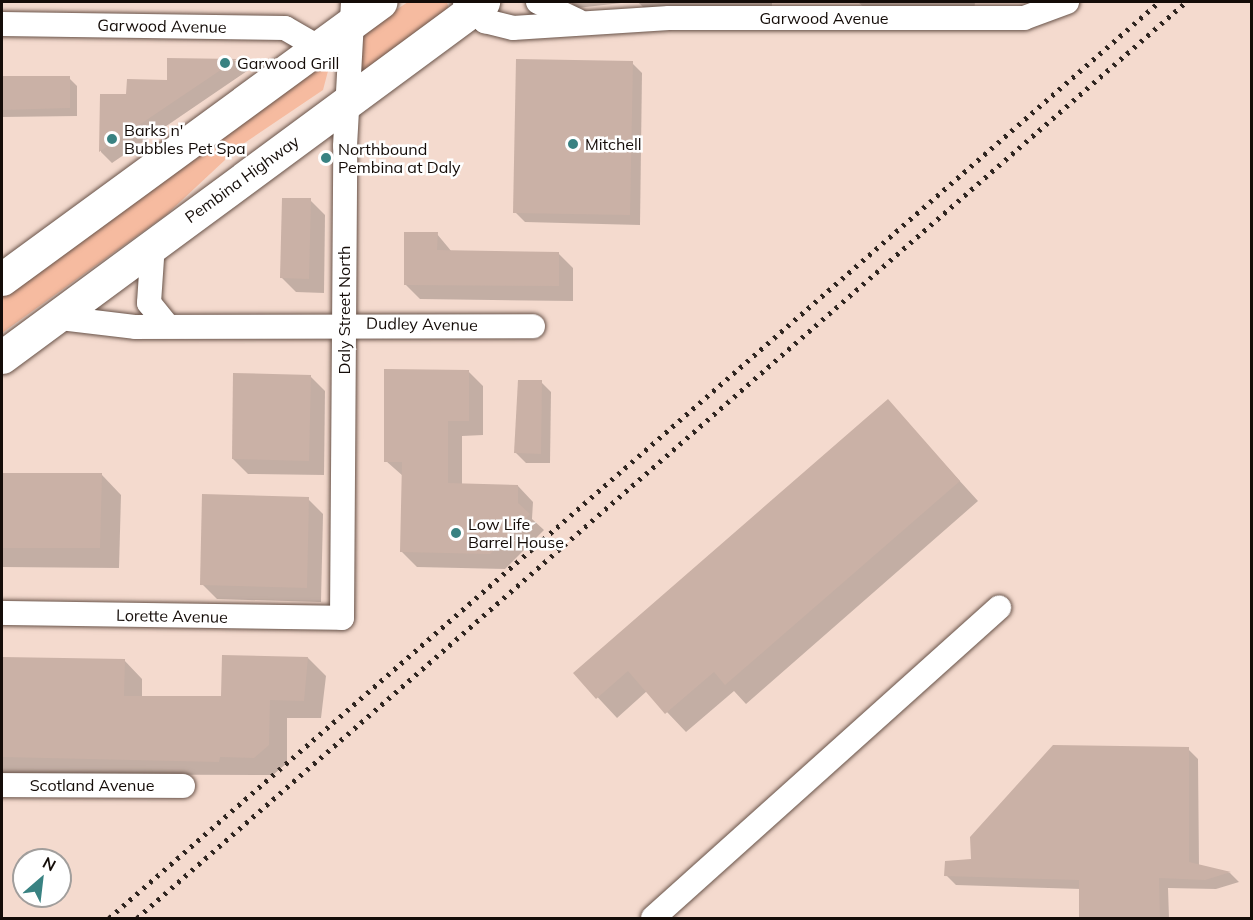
<!DOCTYPE html>
<style>
body{margin:0}
#map{position:relative;width:1253px;height:920px;overflow:hidden;background:#f4dace;font-family:Mulish,sans-serif}
div>[style]{position:absolute}
.green>*{inset:0;background:#f6bba0}
.shadow>*{inset:0;background:#0003}
.building>*{inset:0;background:#cab1a6}
.roads{filter:drop-shadow(0 0 2px #675248) drop-shadow(0 0 2px #675248)}
.street>*{height:24px;margin:-12px;padding:0 12px;transform-origin:12px;border-radius:12px;background:#fff}
.primary>*{height:33px;margin:-16.5px;padding:0 16.5px;transform-origin:16.5px;border-radius:16.5px;background:#fff}
.rail>*{height:4.5px;margin-top:-2.25px;transform-origin:0;background:repeating-linear-gradient(90deg,#2f2520 0 3px,transparent 0 9px)}
.dots>*{width:16px;height:16px;translate:-50% -50%;box-sizing:border-box;border:3px solid #fff;border-radius:50%}
span{translate:-50% -50%;white-space:nowrap;text-align:center;line-height:1.15;-webkit-text-stroke:5px #fff;paint-order:stroke}
.street-label{font-size:16px;color:#140c08}
.poi-label{font-size:16px;color:#140c08}
.left{translate:0 -50%;text-align:left}
.frame{position:absolute;inset:0;border:3px solid #140c08;pointer-events:none}
.north{position:absolute;left:12px;top:848px;width:60px;height:60px;box-sizing:border-box;background:#fff;border:2px solid #a19e9c;border-radius:50%;rotate:28deg;font-size:16px;font-weight:700;line-height:24px;text-align:center;color:#140c08}
.north::after{content:'';display:block;margin:auto;width:21px;height:27px;background:#398282;clip-path:polygon(50% 0,100% 100%,50% 72%,0 100%)}
</style>
<div id="map">
<div class="green">
<i style="clip-path:polygon(408px 2px,447px 2px,449px 10px,360px 74px,364px 31px)"></i>
<i style="clip-path:polygon(333px 52px,323px 90px,240px 146px,166px 215px,2px 333px,2px 293px)"></i>
</div>
<div class="shadow">
<i style="clip-path:polygon(570px 2px,630px 2px,577px 8px)"></i>
<i style="clip-path:polygon(638px 2px,772px 2px,772px 10px,675px 6px,648px 12px)"></i>
<i style="clip-path:polygon(858px 2px,975px 2px,974px 13px,868px 11px)"></i>
<i style="clip-path:polygon(168px 60px,236px 61px,247px 71px,112px 163px,101px 152px,101px 95px,128px 96px,168px 82px)"></i>
<i style="clip-path:polygon(632px 63px,642px 73px,640px 225px,525px 222px,515px 212px)"></i>
<i style="clip-path:polygon(2px 78px,69px 78px,77px 86px,77px 116px,2px 117px)"></i>
<i style="clip-path:polygon(310px 200px,325px 215px,324px 293px,296px 292px,281px 277px)"></i>
<i style="clip-path:polygon(437px 234px,452px 252px,558px 253px,573px 268px,573px 301px,420px 299px,405px 284px)"></i>
<i style="clip-path:polygon(468px 371px,483px 386px,483px 435px,462px 436px,462px 485px,518px 486px,533px 502px,532px 519px,544px 530px,505px 569px,417px 567px,402px 552px,403px 476px,386px 461px)"></i>
<i style="clip-path:polygon(310px 376px,325px 391px,324px 475px,248px 474px,233px 459px)"></i>
<i style="clip-path:polygon(541px 382px,551px 392px,550px 463px,526px 463px,516px 453px)"></i>
<i style="clip-path:polygon(887px 401px,978px 501px,746px 704px,734px 691px,686px 732px,647px 691px,617px 718px,575px 673px)"></i>
<i style="clip-path:polygon(2px 474px,102px 475px,121px 495px,119px 568px,2px 567px)"></i>
<i style="clip-path:polygon(308px 499px,323px 514px,321px 602px,217px 599px,202px 584px)"></i>
<i style="clip-path:polygon(2px 658px,124px 660px,142px 679px,142px 698px,223px 698px,308px 658px,326px 676px,321px 718px,287px 718px,287px 763px,273px 775px,2px 774px)"></i>
<i style="clip-path:polygon(1188px 749px,1198px 759px,1199px 866px,1230px 873px,1239px 882px,1216px 889px,1168px 888px,1169px 918px,1081px 918px,1081px 889px,956px 885px,946px 875px)"></i>
</div>
<div class="building">
<i style="clip-path:polygon(167px 58px,237px 59px,99px 152px,100px 94px,126px 94px,127px 79px,167px 80px)"></i>
<i style="clip-path:polygon(516px 59px,633px 61px,630px 215px,513px 213px)"></i>
<i style="clip-path:polygon(2px 76px,70px 76px,70px 108px,2px 110px)"></i>
<i style="clip-path:polygon(282px 198px,311px 198px,309px 279px,280px 278px)"></i>
<i style="clip-path:polygon(404px 232px,438px 232px,437px 250px,559px 252px,559px 286px,404px 285px)"></i>
<i style="clip-path:polygon(384px 369px,469px 370px,469px 421px,448px 421px,448px 483px,518px 485px,518px 503px,530px 514px,490px 554px,400px 552px,402px 462px,384px 462px)"></i>
<i style="clip-path:polygon(233px 373px,311px 375px,309px 461px,232px 459px)"></i>
<i style="clip-path:polygon(518px 380px,542px 380px,541px 454px,514px 453px)"></i>
<i style="clip-path:polygon(888px 399px,960px 481px,725px 685px,714px 672px,665px 714px,628px 671px,596px 699px,573px 673px)"></i>
<i style="clip-path:polygon(2px 473px,102px 473px,100px 548px,2px 548px)"></i>
<i style="clip-path:polygon(202px 494px,309px 497px,307px 588px,200px 585px)"></i>
<i style="clip-path:polygon(222px 655px,308px 657px,304px 701px,270px 700px,269px 745px,254px 758px,220px 757px,219px 762px,2px 757px,2px 657px,125px 659px,124px 696px,221px 696px)"></i>
<i style="clip-path:polygon(1053px 745px,1189px 747px,1189px 862px,1231px 872px,1205px 880px,1159px 878px,1160px 918px,1079px 918px,1079px 880px,944px 876px,945px 861px,971px 859px,970px 837px)"></i>
</div>
<div class="roads">
<div class="street">
<i style="left:465px;top:2px;width:28px;rotate:44deg"></i>
<i style="left:485px;top:21px;width:29px;rotate:14deg"></i>
<i style="left:513px;top:28px;width:156px;rotate:-3.7deg"></i>
<i style="left:669px;top:18px;width:355px"></i>
<i style="left:1024px;top:18px;width:46px;rotate:-20.4deg"></i>
<i style="left:538px;top:2px;width:44px;rotate:25.4deg"></i>
<i style="left:2px;top:24px;width:283px;rotate:0.8deg"></i>
<i style="left:285px;top:28px;width:38px;rotate:30deg"></i>
<i style="left:153px;top:244px;width:59px;rotate:93.9deg"></i>
<i style="left:149px;top:303px;width:27px;rotate:51deg"></i>
<i style="left:52px;top:317px;width:85px;rotate:6.8deg"></i>
<i style="left:136px;top:327px;width:397px;rotate:-0.1deg"></i>
<i style="left:2px;top:613px;width:340px;rotate:0.8deg"></i>
<i style="left:342px;top:618px;width:472px;rotate:-89.6deg"></i>
<i style="left:345px;top:146px;width:144px;rotate:-86.8deg"></i>
<i style="left:2px;top:785px;width:181px;rotate:0.3deg"></i>
<i style="left:653px;top:918px;width:465px;rotate:-41.9deg"></i>
</div>
<div class="primary">
<i style="left:2px;top:279px;width:469px;rotate:-36.2deg"></i>
<i style="left:2px;top:357px;width:598px;rotate:-36.43deg"></i>
</div>
</div>
<div class="rail">
<i style="left:109px;top:918px;width:1393px;rotate:-41.1deg"></i>
<i style="left:137px;top:918px;width:1393px;rotate:-41.13deg"></i>
</div>
<div class="dots">
<i style="left:225px;top:63px;background:#398282"></i>
<i style="left:112px;top:139px;background:#398282"></i>
<i style="left:573px;top:144px;background:#398282"></i>
<i style="left:326px;top:158px;background:#398282"></i>
<i style="left:456px;top:533px;background:#398282"></i>
</div>
<div class="street-label">
<span style="left:824px;top:18px">Garwood Avenue</span>
<span style="left:162px;top:26px;rotate:1deg">Garwood Avenue</span>
<span style="left:242px;top:179px;rotate:-36deg">Pembina Highway</span>
<span style="left:344px;top:310px;rotate:-90deg">Daly Street North</span>
<span style="left:422px;top:324px;rotate:1deg">Dudley Avenue</span>
<span style="left:172px;top:616px;rotate:1deg">Lorette Avenue</span>
<span style="left:92px;top:785px">Scotland Avenue</span>
</div>
<div class="poi-label">
<span class="left" style="left:237px;top:63px">Garwood Grill</span>
<span class="left" style="left:124px;top:139px">Barks n'<br>Bubbles Pet Spa</span>
<span class="left" style="left:585px;top:144px">Mitchell</span>
<span class="left" style="left:338px;top:158px">Northbound<br>Pembina at Daly</span>
<span class="left" style="left:468px;top:533px">Low Life<br>Barrel House</span>
</div>
<div class="frame"></div>
<div class="north">N</div>
</div>
